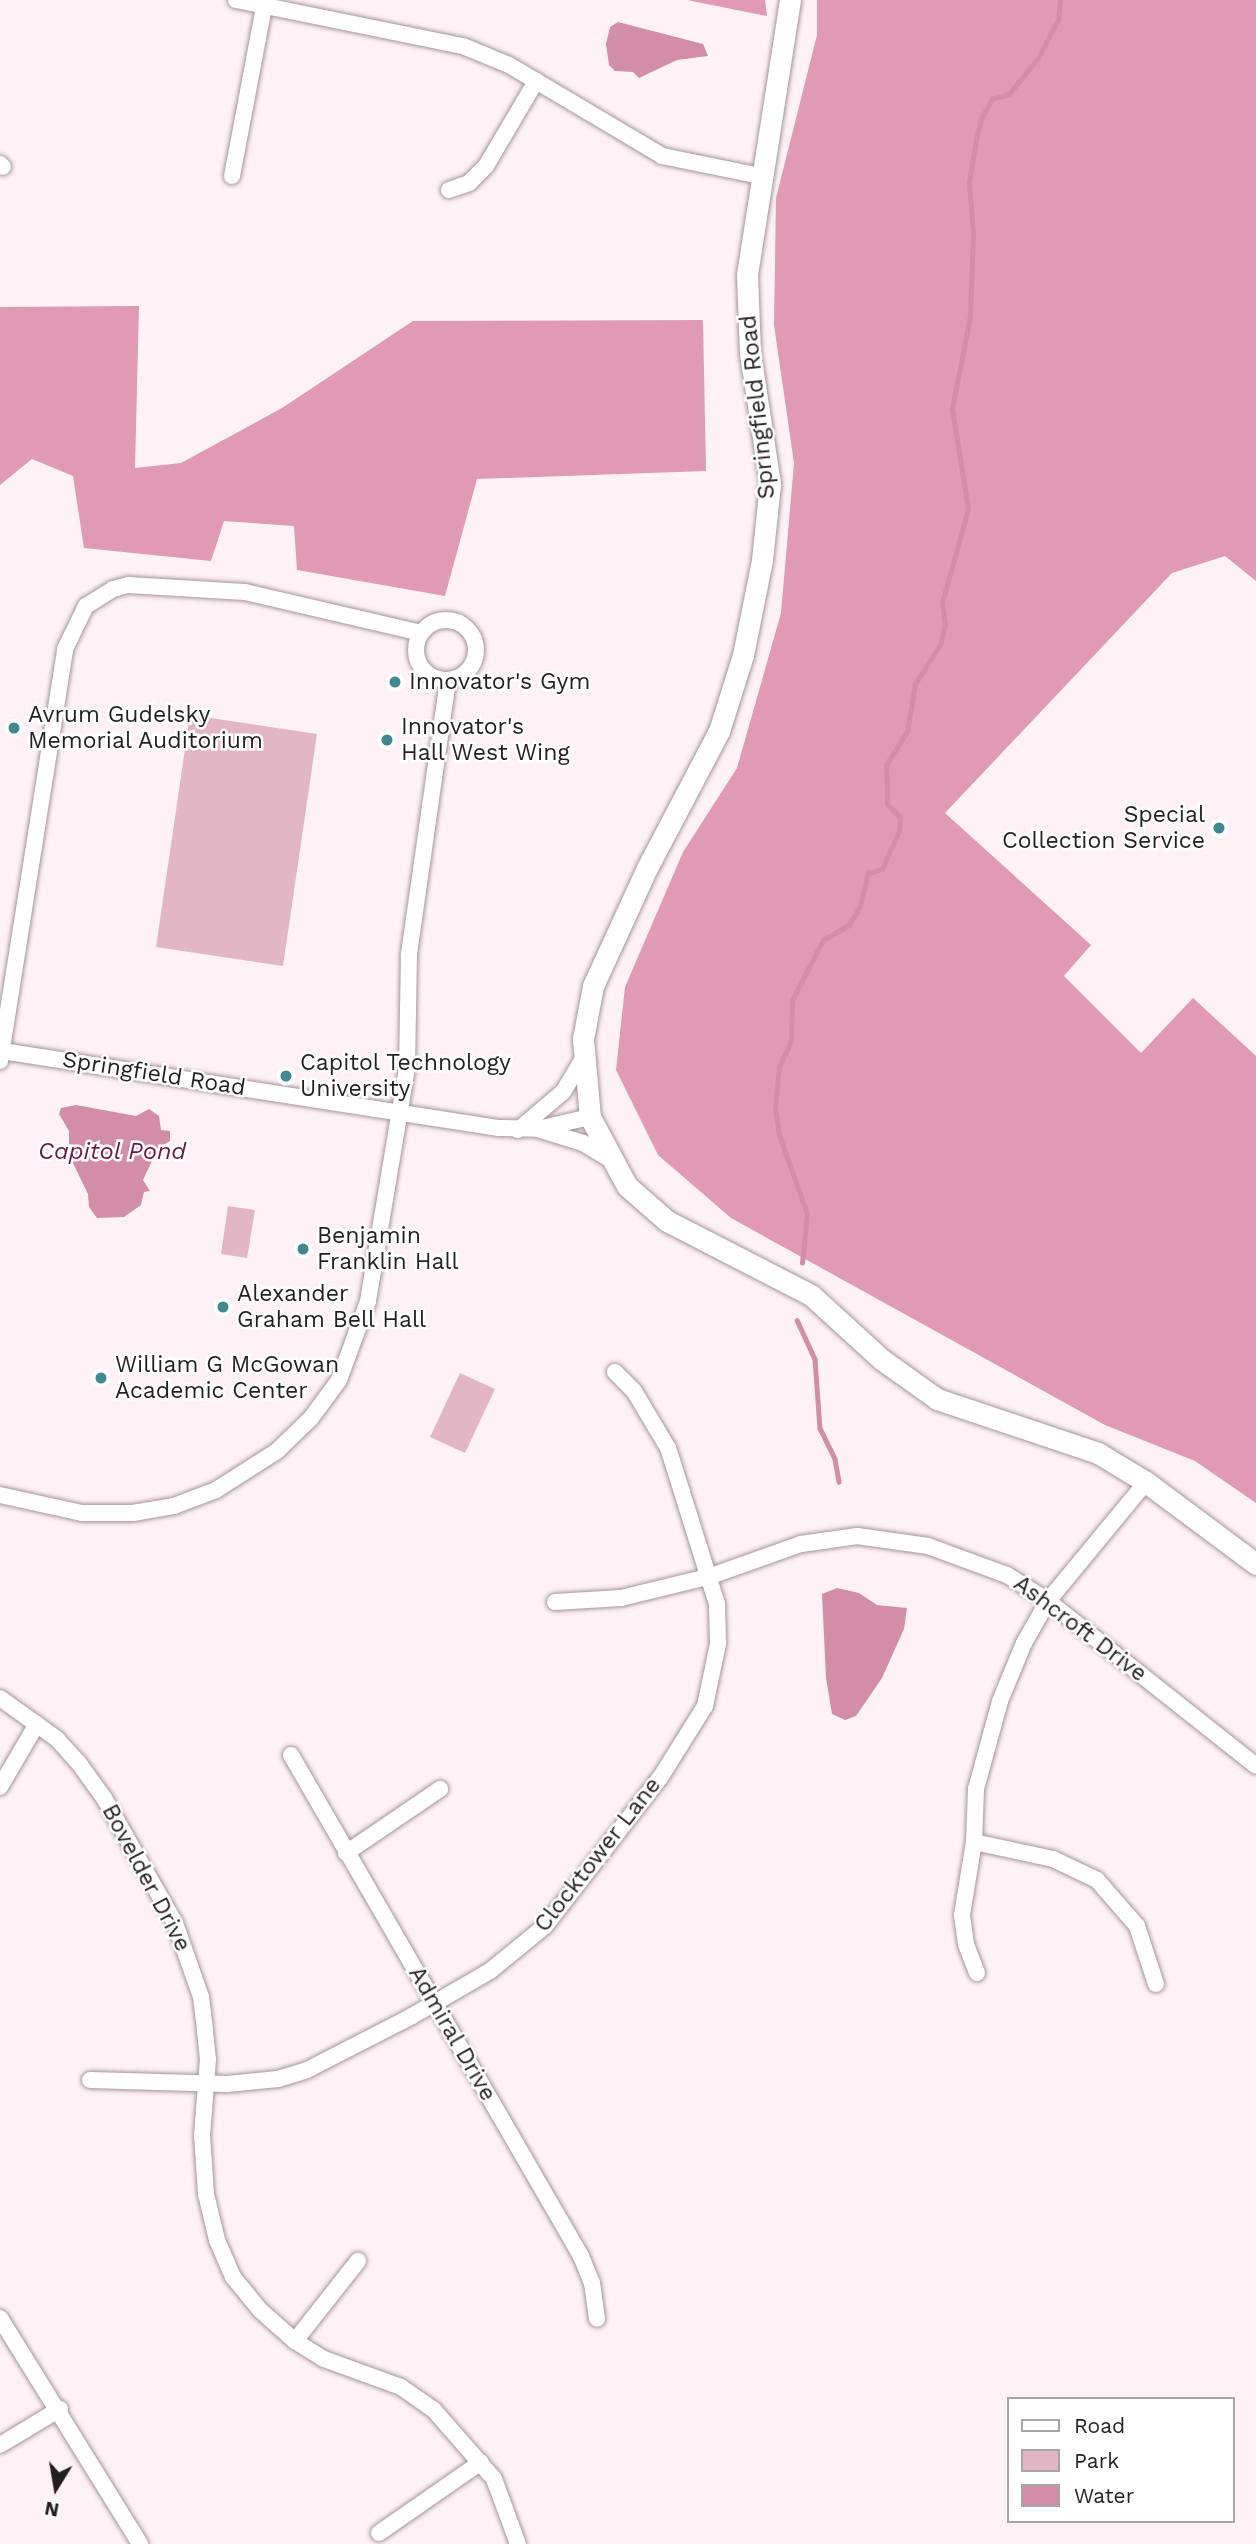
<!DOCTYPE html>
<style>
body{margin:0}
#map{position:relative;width:1256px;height:2544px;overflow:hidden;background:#fef2f6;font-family:"Work Sans",sans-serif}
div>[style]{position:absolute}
.green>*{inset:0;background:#e3b6c6}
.forest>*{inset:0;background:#e09ab3}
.water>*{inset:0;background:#d38ea7}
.stream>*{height:4.5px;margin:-2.25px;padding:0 2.25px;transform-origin:2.25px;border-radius:2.25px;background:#d38ea7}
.roads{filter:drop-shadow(0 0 2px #a6959b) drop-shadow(0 0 2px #a6959b)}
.minor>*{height:16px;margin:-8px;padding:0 8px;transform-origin:8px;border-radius:8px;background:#fff}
.minor>.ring{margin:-8px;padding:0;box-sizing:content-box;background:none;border:16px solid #fff;border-radius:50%}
.tertiary>*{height:21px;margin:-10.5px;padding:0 10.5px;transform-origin:10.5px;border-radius:10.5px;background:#fff}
.dots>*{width:19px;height:19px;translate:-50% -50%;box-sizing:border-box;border:4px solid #fff;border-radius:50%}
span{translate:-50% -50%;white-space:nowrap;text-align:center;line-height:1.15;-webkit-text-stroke:5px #fff;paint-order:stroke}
.street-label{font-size:23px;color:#251e20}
.poi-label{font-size:23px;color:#251e20}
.left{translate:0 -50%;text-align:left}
.right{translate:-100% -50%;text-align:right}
.water-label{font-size:24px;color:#6b1a41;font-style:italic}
.legend{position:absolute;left:1007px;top:2397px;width:228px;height:126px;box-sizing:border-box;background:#fff;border:2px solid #a8a5a6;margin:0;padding:9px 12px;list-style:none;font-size:21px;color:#251e20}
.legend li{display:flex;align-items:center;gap:14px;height:35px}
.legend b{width:35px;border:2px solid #a8a5a6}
.north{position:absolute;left:21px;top:2453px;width:70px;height:70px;-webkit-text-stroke:5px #fff;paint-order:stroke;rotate:191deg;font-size:19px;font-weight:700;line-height:28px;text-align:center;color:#251e20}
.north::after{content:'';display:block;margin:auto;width:24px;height:32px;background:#251e20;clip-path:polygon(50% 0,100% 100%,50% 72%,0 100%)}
</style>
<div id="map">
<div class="green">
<i style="clip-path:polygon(190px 715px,317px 734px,283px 966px,156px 947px)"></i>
<i style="clip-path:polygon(228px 1206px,255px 1210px,247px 1258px,221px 1254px)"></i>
<i style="clip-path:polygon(460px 1373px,495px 1389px,465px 1453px,430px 1437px)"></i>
</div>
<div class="forest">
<i style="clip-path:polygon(687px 0,765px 0,767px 16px)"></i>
<i style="clip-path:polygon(817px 0,1256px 0,1256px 581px,1225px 556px,1172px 573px,945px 813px,1091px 945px,1064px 976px,1141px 1053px,1193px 998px,1256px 1056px,1256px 1503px,1195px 1461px,1105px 1425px,731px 1218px,658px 1155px,616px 1070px,625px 987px,683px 852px,737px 768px,781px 613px,794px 463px,774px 325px,776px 198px,817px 35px)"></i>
<i style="clip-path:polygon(139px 306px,135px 468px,181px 463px,282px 408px,413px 321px,703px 320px,706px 471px,477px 479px,445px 596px,297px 570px,294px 526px,224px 521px,211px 561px,84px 548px,73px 476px,32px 459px,0 485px,0 307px)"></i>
</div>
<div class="water">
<i style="clip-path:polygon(618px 22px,703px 44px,708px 56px,677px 60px,639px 78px,633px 72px,615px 71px,609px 65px,606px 44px,610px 27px)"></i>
<i style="clip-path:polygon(76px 1105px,136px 1116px,149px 1109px,159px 1116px,161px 1130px,170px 1131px,170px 1141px,158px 1148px,143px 1180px,150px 1191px,144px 1192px,141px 1205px,124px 1217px,97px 1218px,89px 1207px,88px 1194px,69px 1155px,69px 1131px,59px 1114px,61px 1108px)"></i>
<i style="clip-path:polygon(837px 1588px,859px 1593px,877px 1605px,907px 1608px,904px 1629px,882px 1678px,856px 1716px,845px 1720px,832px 1714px,826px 1678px,822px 1594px)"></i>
</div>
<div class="stream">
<i style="left:802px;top:1263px;width:49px;rotate:-84.2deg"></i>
<i style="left:807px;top:1214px;width:84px;rotate:-109.5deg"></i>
<i style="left:779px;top:1135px;width:28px;rotate:-98deg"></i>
<i style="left:775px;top:1107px;width:40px;rotate:-84.3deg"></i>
<i style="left:779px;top:1067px;width:29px;rotate:-65deg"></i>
<i style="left:791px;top:1041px;width:41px;rotate:-88.6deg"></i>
<i style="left:792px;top:1000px;width:68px;rotate:-62.7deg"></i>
<i style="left:823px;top:940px;width:30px;rotate:-30deg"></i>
<i style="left:849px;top:925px;width:21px;rotate:-59deg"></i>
<i style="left:860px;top:907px;width:35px;rotate:-77deg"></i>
<i style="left:868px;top:873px;width:15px;rotate:-16deg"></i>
<i style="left:882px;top:869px;width:42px;rotate:-65.9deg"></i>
<i style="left:899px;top:831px;width:13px;rotate:-86deg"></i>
<i style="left:900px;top:818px;width:19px;rotate:-133deg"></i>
<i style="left:887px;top:804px;width:39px;rotate:-91deg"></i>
<i style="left:886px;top:765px;width:39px;rotate:-58deg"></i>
<i style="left:907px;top:732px;width:49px;rotate:-80.5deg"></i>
<i style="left:915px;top:684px;width:46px;rotate:-57.3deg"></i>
<i style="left:940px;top:645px;width:21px;rotate:-76deg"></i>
<i style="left:945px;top:625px;width:22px;rotate:-98deg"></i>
<i style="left:942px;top:603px;width:98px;rotate:-74.5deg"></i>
<i style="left:968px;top:509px;width:101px;rotate:-99.1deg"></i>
<i style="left:952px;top:409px;width:95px;rotate:-79deg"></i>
<i style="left:970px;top:316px;width:83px;rotate:-87.9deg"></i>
<i style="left:973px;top:233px;width:51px;rotate:-94.5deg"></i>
<i style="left:969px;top:182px;width:43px;rotate:-80.5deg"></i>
<i style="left:976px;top:140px;width:22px;rotate:-77deg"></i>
<i style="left:981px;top:119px;width:23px;rotate:-61deg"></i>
<i style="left:992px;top:99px;width:18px;rotate:-16deg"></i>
<i style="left:1009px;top:94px;width:46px;rotate:-51.1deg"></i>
<i style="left:1038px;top:58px;width:43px;rotate:-62.2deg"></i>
<i style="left:1058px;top:20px;width:20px;rotate:-84deg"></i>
<i style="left:797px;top:1320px;width:43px;rotate:65.2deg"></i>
<i style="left:815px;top:1359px;width:69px;rotate:85.9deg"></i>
<i style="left:820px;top:1428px;width:34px;rotate:64deg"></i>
<i style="left:835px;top:1459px;width:23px;rotate:80deg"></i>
</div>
<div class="roads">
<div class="minor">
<i style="left:236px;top:0;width:232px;rotate:11.5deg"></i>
<i style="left:463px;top:46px;width:50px;rotate:22.4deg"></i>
<i style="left:509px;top:65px;width:178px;rotate:30.7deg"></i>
<i style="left:662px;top:156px;width:100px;rotate:11.5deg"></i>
<i style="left:0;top:164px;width:4px;rotate:45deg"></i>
<i style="left:232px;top:176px;width:173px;rotate:-79.3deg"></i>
<i style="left:449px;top:190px;width:21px;rotate:-19deg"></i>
<i style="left:469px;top:183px;width:24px;rotate:-45deg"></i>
<i style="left:486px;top:166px;width:99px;rotate:-59.5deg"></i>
<i class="ring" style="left:416px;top:620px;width:44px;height:44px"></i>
<i style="left:2px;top:1051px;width:503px;rotate:8.81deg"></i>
<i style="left:499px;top:1128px;width:39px;rotate:1deg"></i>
<i style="left:538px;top:1129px;width:53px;rotate:-13deg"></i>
<i style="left:0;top:1061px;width:417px;rotate:-81deg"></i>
<i style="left:65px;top:649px;width:48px;rotate:-64deg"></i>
<i style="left:86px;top:606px;width:32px;rotate:-32deg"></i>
<i style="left:113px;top:589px;width:16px;rotate:-15deg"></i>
<i style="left:128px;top:585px;width:117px;rotate:3.4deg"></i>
<i style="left:245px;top:592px;width:181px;rotate:13.1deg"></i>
<i style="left:518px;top:1130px;width:59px;rotate:-40.2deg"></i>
<i style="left:563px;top:1092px;width:39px;rotate:-59deg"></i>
<i style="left:541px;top:1130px;width:44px;rotate:17.2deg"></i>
<i style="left:583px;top:1143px;width:29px;rotate:31deg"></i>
<i style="left:0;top:1495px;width:84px;rotate:12.4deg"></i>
<i style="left:82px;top:1513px;width:51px"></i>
<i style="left:133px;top:1513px;width:42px;rotate:-9.7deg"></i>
<i style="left:174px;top:1506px;width:45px;rotate:-20.9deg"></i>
<i style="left:216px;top:1490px;width:72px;rotate:-32.6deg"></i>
<i style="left:277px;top:1451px;width:47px;rotate:-44.1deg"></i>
<i style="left:311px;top:1418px;width:47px;rotate:-53.6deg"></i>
<i style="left:339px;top:1380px;width:84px;rotate:-69.8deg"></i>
<i style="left:368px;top:1301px;width:236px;rotate:-80.5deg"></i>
<i style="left:407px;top:1068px;width:114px;rotate:-89deg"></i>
<i style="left:409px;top:954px;width:276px;rotate:-81.9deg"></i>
<i style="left:555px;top:1602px;width:66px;rotate:-3.5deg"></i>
<i style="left:621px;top:1598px;width:93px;rotate:-13.7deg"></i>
<i style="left:711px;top:1576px;width:96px;rotate:-19.6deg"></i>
<i style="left:801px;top:1544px;width:57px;rotate:-8.1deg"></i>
<i style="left:857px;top:1536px;width:72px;rotate:8deg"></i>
<i style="left:928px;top:1546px;width:84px;rotate:20.2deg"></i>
<i style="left:1007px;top:1575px;width:49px;rotate:32.4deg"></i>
<i style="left:1048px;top:1601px;width:265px;rotate:38.4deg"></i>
<i style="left:0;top:1698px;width:70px;rotate:35.7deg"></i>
<i style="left:57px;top:1739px;width:31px;rotate:48deg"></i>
<i style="left:78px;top:1762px;width:44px;rotate:54.2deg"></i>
<i style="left:104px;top:1798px;width:144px;rotate:60.4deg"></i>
<i style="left:175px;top:1923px;width:78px;rotate:70.6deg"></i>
<i style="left:201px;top:1997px;width:34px;rotate:83deg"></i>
<i style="left:205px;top:2031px;width:28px;rotate:84deg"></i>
<i style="left:208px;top:2059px;width:76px;rotate:94.5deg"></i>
<i style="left:202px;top:2135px;width:59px;rotate:86.1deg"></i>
<i style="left:206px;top:2194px;width:47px;rotate:76.6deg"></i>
<i style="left:217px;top:2240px;width:40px;rotate:66.6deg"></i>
<i style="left:233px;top:2277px;width:43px;rotate:50.7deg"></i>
<i style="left:260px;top:2310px;width:47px;rotate:41.5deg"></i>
<i style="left:295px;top:2341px;width:34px;rotate:32deg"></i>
<i style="left:324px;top:2359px;width:82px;rotate:20deg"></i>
<i style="left:401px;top:2387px;width:39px;rotate:35deg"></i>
<i style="left:433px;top:2409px;width:93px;rotate:48.9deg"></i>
<i style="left:494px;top:2479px;width:69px;rotate:69.7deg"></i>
<i style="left:291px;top:1755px;width:579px;rotate:59.94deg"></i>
<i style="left:581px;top:2256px;width:29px;rotate:68deg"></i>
<i style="left:592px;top:2283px;width:36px;rotate:82deg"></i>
<i style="left:0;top:1787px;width:73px;rotate:-59.6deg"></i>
<i style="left:974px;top:1842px;width:81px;rotate:12.1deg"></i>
<i style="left:1053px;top:1859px;width:49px;rotate:25.5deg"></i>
<i style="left:1097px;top:1880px;width:61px;rotate:49deg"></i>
<i style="left:1137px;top:1926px;width:61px;rotate:71.9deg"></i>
<i style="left:346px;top:1853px;width:114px;rotate:-34.2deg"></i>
<i style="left:977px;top:1973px;width:31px;rotate:-111deg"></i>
<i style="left:966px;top:1944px;width:29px;rotate:-98deg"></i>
<i style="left:962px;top:1915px;width:74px;rotate:-80.7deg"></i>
<i style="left:974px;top:1842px;width:53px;rotate:-87.8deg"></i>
<i style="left:976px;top:1789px;width:91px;rotate:-74.7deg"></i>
<i style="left:1000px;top:1701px;width:63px;rotate:-67.5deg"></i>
<i style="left:1024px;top:1643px;width:48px;rotate:-60.3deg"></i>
<i style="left:1048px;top:1601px;width:154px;rotate:-50.5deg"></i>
<i style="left:90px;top:2080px;width:137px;rotate:1.7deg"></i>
<i style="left:227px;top:2084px;width:51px;rotate:-5.6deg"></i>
<i style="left:278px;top:2079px;width:30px;rotate:-17deg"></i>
<i style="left:307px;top:2070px;width:118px;rotate:-27.2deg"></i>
<i style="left:412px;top:2016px;width:90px;rotate:-30deg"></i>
<i style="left:490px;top:1971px;width:71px;rotate:-39.3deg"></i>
<i style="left:545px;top:1926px;width:187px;rotate:-52.2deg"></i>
<i style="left:660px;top:1778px;width:85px;rotate:-58deg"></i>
<i style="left:705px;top:1706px;width:63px;rotate:-78.2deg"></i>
<i style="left:718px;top:1644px;width:40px;rotate:-91.4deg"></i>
<i style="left:717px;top:1604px;width:164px;rotate:-107.4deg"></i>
<i style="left:668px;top:1448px;width:66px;rotate:-120.8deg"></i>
<i style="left:634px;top:1391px;width:27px;rotate:-135deg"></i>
<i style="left:0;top:2318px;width:266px;rotate:58.2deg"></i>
<i style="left:295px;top:2341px;width:102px;rotate:-51.8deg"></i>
<i style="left:0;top:2445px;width:70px;rotate:-31deg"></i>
<i style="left:379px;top:2533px;width:124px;rotate:-34.8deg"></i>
</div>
<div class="tertiary">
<i style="left:790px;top:0;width:278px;rotate:98.9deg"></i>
<i style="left:747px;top:275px;width:78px;rotate:87.8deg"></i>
<i style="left:750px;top:353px;width:133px;rotate:81.3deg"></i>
<i style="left:770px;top:484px;width:76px;rotate:96deg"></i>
<i style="left:762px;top:560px;width:97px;rotate:101.3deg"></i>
<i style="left:743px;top:655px;width:80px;rotate:107.5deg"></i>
<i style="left:719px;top:731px;width:155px;rotate:117.7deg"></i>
<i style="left:647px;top:868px;width:130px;rotate:114.6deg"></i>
<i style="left:593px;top:986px;width:54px;rotate:100.7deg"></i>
<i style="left:583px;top:1039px;width:78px;rotate:84.9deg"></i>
<i style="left:590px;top:1117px;width:78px;rotate:61.8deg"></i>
<i style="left:627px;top:1186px;width:53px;rotate:41.2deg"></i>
<i style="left:667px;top:1221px;width:162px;rotate:27.2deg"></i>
<i style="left:811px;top:1295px;width:95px;rotate:42.4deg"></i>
<i style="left:881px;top:1359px;width:69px;rotate:35.5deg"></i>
<i style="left:937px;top:1399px;width:170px;rotate:18.5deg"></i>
<i style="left:1098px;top:1453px;width:56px;rotate:31.1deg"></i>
<i style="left:1146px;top:1482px;width:137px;rotate:36.7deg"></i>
</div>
</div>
<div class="dots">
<i style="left:395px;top:682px;background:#418891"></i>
<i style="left:14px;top:728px;background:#418891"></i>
<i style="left:387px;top:740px;background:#418891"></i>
<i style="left:1219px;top:828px;background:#418891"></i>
<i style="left:286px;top:1076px;background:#418891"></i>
<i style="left:303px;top:1249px;background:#418891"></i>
<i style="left:223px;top:1307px;background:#418891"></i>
<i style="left:101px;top:1378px;background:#418891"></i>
</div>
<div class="street-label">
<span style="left:758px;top:407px;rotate:-96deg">Springfield Road</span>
<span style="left:154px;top:1074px;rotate:9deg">Springfield Road</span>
<span style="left:1080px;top:1629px;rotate:37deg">Ashcroft Drive</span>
<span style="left:598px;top:1855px;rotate:-52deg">Clocktower Lane</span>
<span style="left:146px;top:1878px;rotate:62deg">Bovelder Drive</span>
<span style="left:452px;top:2034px;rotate:60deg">Admiral Drive</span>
</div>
<div class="poi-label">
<span class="left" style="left:409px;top:682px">Innovator's Gym</span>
<span class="left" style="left:28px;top:728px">Avrum Gudelsky<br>Memorial Auditorium</span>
<span class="left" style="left:401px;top:740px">Innovator's<br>Hall West Wing</span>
<span class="right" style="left:1205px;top:828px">Special<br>Collection Service</span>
<span class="left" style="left:300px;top:1076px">Capitol Technology<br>University</span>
<span class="left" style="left:317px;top:1249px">Benjamin<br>Franklin Hall</span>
<span class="left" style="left:237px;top:1307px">Alexander<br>Graham Bell Hall</span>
<span class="left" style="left:115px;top:1378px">William G McGowan<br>Academic Center</span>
</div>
<div class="water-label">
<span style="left:112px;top:1152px">Capitol Pond</span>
</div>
<ul class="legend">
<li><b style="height:9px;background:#fff"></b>Road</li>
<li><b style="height:19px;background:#e3b6c6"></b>Park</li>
<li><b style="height:19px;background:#d38ea7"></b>Water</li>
</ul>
<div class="north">N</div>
</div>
